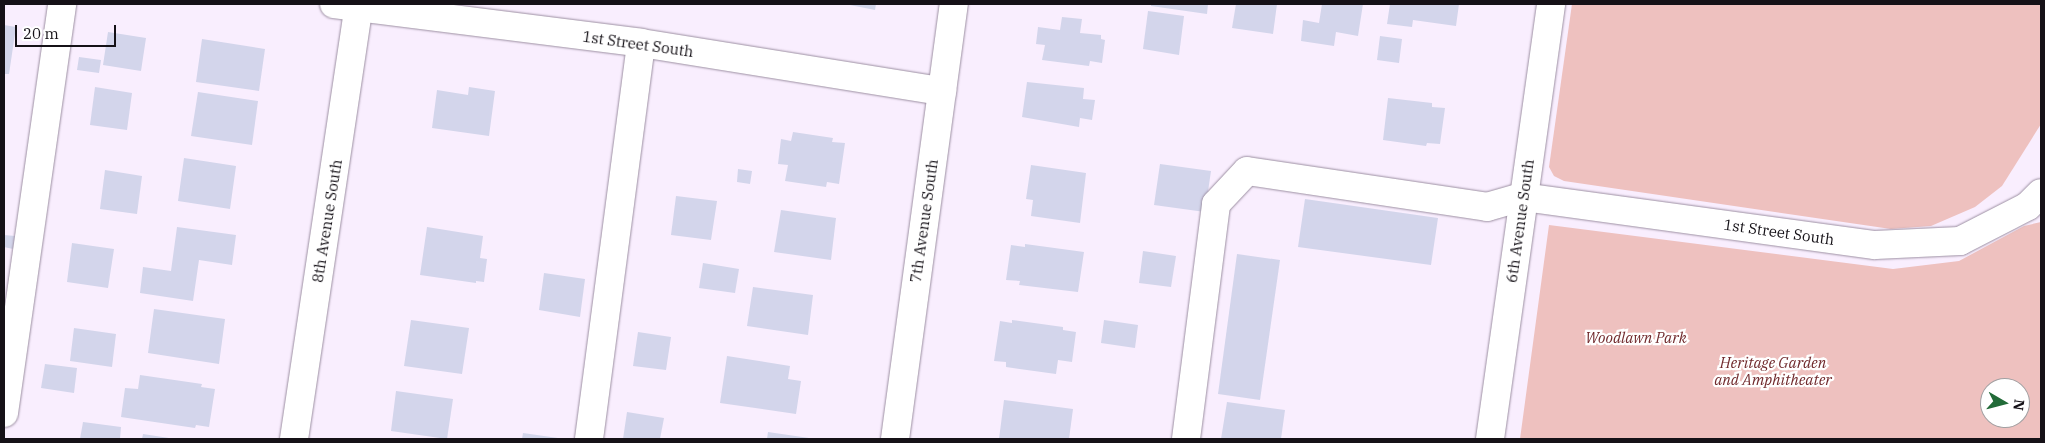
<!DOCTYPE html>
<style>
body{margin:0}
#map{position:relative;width:2045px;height:443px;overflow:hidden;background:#f9eefe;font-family:"IBM Plex Serif",serif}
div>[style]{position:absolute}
.green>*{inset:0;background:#eec1bf}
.building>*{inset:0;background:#d3d5eb}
.roads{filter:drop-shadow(0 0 1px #9c8fa2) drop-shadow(0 0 1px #9c8fa2)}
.minor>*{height:28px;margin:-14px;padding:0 14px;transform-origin:14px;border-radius:14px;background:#fff}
span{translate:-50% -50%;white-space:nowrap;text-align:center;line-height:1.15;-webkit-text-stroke:4.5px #fff;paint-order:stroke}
.street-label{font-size:15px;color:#151117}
.park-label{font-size:15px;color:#70292c;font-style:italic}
.frame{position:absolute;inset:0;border:5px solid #151117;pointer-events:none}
.north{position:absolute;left:1980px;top:378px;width:50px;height:50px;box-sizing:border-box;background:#fff;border:1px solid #a1a0a2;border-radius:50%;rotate:98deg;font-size:14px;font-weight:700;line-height:20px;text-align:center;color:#151117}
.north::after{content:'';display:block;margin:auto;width:18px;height:22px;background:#226b38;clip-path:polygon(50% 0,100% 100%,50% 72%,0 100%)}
.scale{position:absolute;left:15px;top:25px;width:101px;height:22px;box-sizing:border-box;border:2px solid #151117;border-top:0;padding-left:6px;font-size:15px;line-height:18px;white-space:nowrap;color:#151117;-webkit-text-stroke:4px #fff;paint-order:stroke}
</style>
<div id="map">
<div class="green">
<i style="clip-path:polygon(1572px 4px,2041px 4px,2041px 124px,2002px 186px,1975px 207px,1931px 226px,1891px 229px,1564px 181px,1554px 176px,1549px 167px)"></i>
<i style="clip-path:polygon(evenodd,2041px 222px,2041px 439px,1520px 439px,1549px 225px,1893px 269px,1959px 261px,2024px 226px,2041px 222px,1990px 388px,2020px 388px,2020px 418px,1990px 418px,1990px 388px)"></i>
</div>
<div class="building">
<i style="clip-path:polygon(845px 4px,876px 4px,875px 10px)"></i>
<i style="clip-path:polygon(1151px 4px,1208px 4px,1207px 14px,1151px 6px)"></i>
<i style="clip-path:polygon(1236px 4px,1277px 4px,1273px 34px,1232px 28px)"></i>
<i style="clip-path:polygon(1322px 4px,1363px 4px,1358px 36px,1336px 32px,1334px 46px,1301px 41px,1303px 20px,1319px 23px)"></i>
<i style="clip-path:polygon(1390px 4px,1459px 4px,1456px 26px,1413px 20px,1412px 27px,1387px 24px)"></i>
<i style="clip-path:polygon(1148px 11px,1184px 16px,1179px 55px,1143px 49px)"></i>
<i style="clip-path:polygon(1062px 17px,1082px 19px,1080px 33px,1101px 35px,1101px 39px,1105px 40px,1102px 63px,1090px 61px,1089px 66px,1042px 60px,1045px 45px,1036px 44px,1038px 27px,1060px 30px)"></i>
<i style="clip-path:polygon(4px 25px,16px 27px,9px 74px,4px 74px)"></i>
<i style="clip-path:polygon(108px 32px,146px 38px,141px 71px,103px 65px)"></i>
<i style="clip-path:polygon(1380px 36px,1402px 39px,1399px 63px,1377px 60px)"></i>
<i style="clip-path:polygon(202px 39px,265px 49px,259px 91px,196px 82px)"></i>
<i style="clip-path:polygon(79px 57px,101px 60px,99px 73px,77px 70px)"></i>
<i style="clip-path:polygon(1027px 82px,1084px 88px,1083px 99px,1095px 100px,1092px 120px,1080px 118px,1079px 127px,1022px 117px)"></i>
<i style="clip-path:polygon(95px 87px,132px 93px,127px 130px,90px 125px)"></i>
<i style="clip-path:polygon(469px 87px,495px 91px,489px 136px,432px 128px,437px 90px,468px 95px)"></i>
<i style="clip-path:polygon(198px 92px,258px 101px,252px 145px,191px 136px)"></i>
<i style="clip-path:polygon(1388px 98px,1432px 103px,1432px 107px,1445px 108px,1440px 144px,1427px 143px,1426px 146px,1383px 140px)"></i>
<i style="clip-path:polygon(793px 132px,833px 138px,832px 142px,845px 143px,839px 184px,827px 182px,826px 187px,785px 181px,788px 165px,778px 164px,781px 139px,791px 141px)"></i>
<i style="clip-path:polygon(184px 158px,236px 166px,230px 209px,178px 201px)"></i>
<i style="clip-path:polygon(1160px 164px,1211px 171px,1205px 212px,1154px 205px)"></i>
<i style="clip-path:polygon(1031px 165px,1086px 173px,1080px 223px,1031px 216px,1033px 200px,1026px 199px)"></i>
<i style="clip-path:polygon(738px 169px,752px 171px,750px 184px,737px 182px)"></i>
<i style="clip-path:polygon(105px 170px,142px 176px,137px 214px,100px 209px)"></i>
<i style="clip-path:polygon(676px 196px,717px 201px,711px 240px,671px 235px)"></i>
<i style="clip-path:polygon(1305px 199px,1438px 218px,1431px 265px,1298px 247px)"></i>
<i style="clip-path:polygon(781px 210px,836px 218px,831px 260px,774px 252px)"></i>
<i style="clip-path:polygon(177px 227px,236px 235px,232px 265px,199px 260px,193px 301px,140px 293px,143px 267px,171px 271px)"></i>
<i style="clip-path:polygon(427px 227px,483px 236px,480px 258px,487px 259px,484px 282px,476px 281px,476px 283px,420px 275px)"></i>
<i style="clip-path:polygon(4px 235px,15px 236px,13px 249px,4px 247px)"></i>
<i style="clip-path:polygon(72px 243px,114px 249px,108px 288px,67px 282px)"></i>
<i style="clip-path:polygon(1025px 244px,1084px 252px,1078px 292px,1019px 285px,1020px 281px,1006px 280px,1011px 245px,1025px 247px)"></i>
<i style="clip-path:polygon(1143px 251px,1176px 256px,1171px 287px,1139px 283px)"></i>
<i style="clip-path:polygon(1237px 254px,1280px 260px,1260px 400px,1218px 394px)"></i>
<i style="clip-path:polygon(703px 263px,739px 269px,735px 293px,699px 288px)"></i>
<i style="clip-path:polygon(544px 273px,585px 279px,580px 317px,539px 310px)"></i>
<i style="clip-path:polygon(753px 287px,813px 295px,808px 335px,747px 326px)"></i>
<i style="clip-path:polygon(154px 309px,225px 319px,219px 364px,148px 353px)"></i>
<i style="clip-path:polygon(411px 320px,469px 328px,462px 374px,404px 366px)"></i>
<i style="clip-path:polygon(1012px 320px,1063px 327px,1063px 330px,1076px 332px,1072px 362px,1058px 360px,1056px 374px,1006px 367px,1006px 362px,994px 361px,1000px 321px,1012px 323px)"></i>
<i style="clip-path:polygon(1104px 320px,1138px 325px,1135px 348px,1101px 343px)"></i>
<i style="clip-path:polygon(74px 328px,116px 334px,112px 367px,70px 361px)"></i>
<i style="clip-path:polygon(638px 332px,671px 337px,666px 370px,633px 366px)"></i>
<i style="clip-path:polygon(727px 356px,790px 366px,788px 379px,801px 381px,796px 414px,720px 403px)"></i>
<i style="clip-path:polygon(45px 364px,77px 368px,74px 393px,41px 388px)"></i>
<i style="clip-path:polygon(140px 375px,202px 384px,201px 387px,215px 389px,209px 427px,196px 425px,195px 428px,121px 417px,125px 388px,138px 389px)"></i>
<i style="clip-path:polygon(396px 391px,453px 399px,447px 439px,391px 431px)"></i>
<i style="clip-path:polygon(1004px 400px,1073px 409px,1069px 439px,999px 439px)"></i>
<i style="clip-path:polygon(1227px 402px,1285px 410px,1281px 439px,1221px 439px)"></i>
<i style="clip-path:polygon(627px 412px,664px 418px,660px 439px,623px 439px)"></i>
<i style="clip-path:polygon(83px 422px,121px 427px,120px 439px,80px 439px)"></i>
<i style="clip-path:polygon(768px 432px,809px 438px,809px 439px,767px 439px)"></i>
<i style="clip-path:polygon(523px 433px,558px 438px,558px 439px,522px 439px)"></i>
<i style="clip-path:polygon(143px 434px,169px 438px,169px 439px,142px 439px)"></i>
</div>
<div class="roads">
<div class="minor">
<i style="left:334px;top:4px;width:309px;rotate:7.2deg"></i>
<i style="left:641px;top:43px;width:305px;rotate:9.1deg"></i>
<i style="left:4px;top:413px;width:413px;rotate:-81.9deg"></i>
<i style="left:294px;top:439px;width:440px;rotate:-81.5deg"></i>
<i style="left:589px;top:439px;width:399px;rotate:-82.5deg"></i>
<i style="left:895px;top:439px;width:439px;rotate:-82.3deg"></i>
<i style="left:1186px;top:439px;width:237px;rotate:-82.7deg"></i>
<i style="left:1216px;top:204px;width:45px;rotate:-46.8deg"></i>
<i style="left:1247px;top:171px;width:243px;rotate:8.5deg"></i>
<i style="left:1487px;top:207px;width:37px;rotate:-16deg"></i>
<i style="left:1523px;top:197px;width:355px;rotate:7.8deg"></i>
<i style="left:1875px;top:245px;width:85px;rotate:-2.7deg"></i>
<i style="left:1960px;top:241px;width:76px;rotate:-27.2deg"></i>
<i style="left:2028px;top:206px;width:18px;rotate:-45deg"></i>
<i style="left:1490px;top:439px;width:439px;rotate:-82deg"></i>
</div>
</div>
<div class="street-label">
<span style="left:638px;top:44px;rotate:8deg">1st Street South</span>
<span style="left:327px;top:221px;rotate:-81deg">8th Avenue South</span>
<span style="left:924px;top:221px;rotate:-82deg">7th Avenue South</span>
<span style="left:1520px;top:221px;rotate:-82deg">6th Avenue South</span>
<span style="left:1779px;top:232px;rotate:8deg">1st Street South</span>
</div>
<div class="park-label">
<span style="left:1636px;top:338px">Woodlawn Park</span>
<span style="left:1773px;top:371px">Heritage Garden<br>and Amphitheater</span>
</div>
<div class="frame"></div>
<div class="north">N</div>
<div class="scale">20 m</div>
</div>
